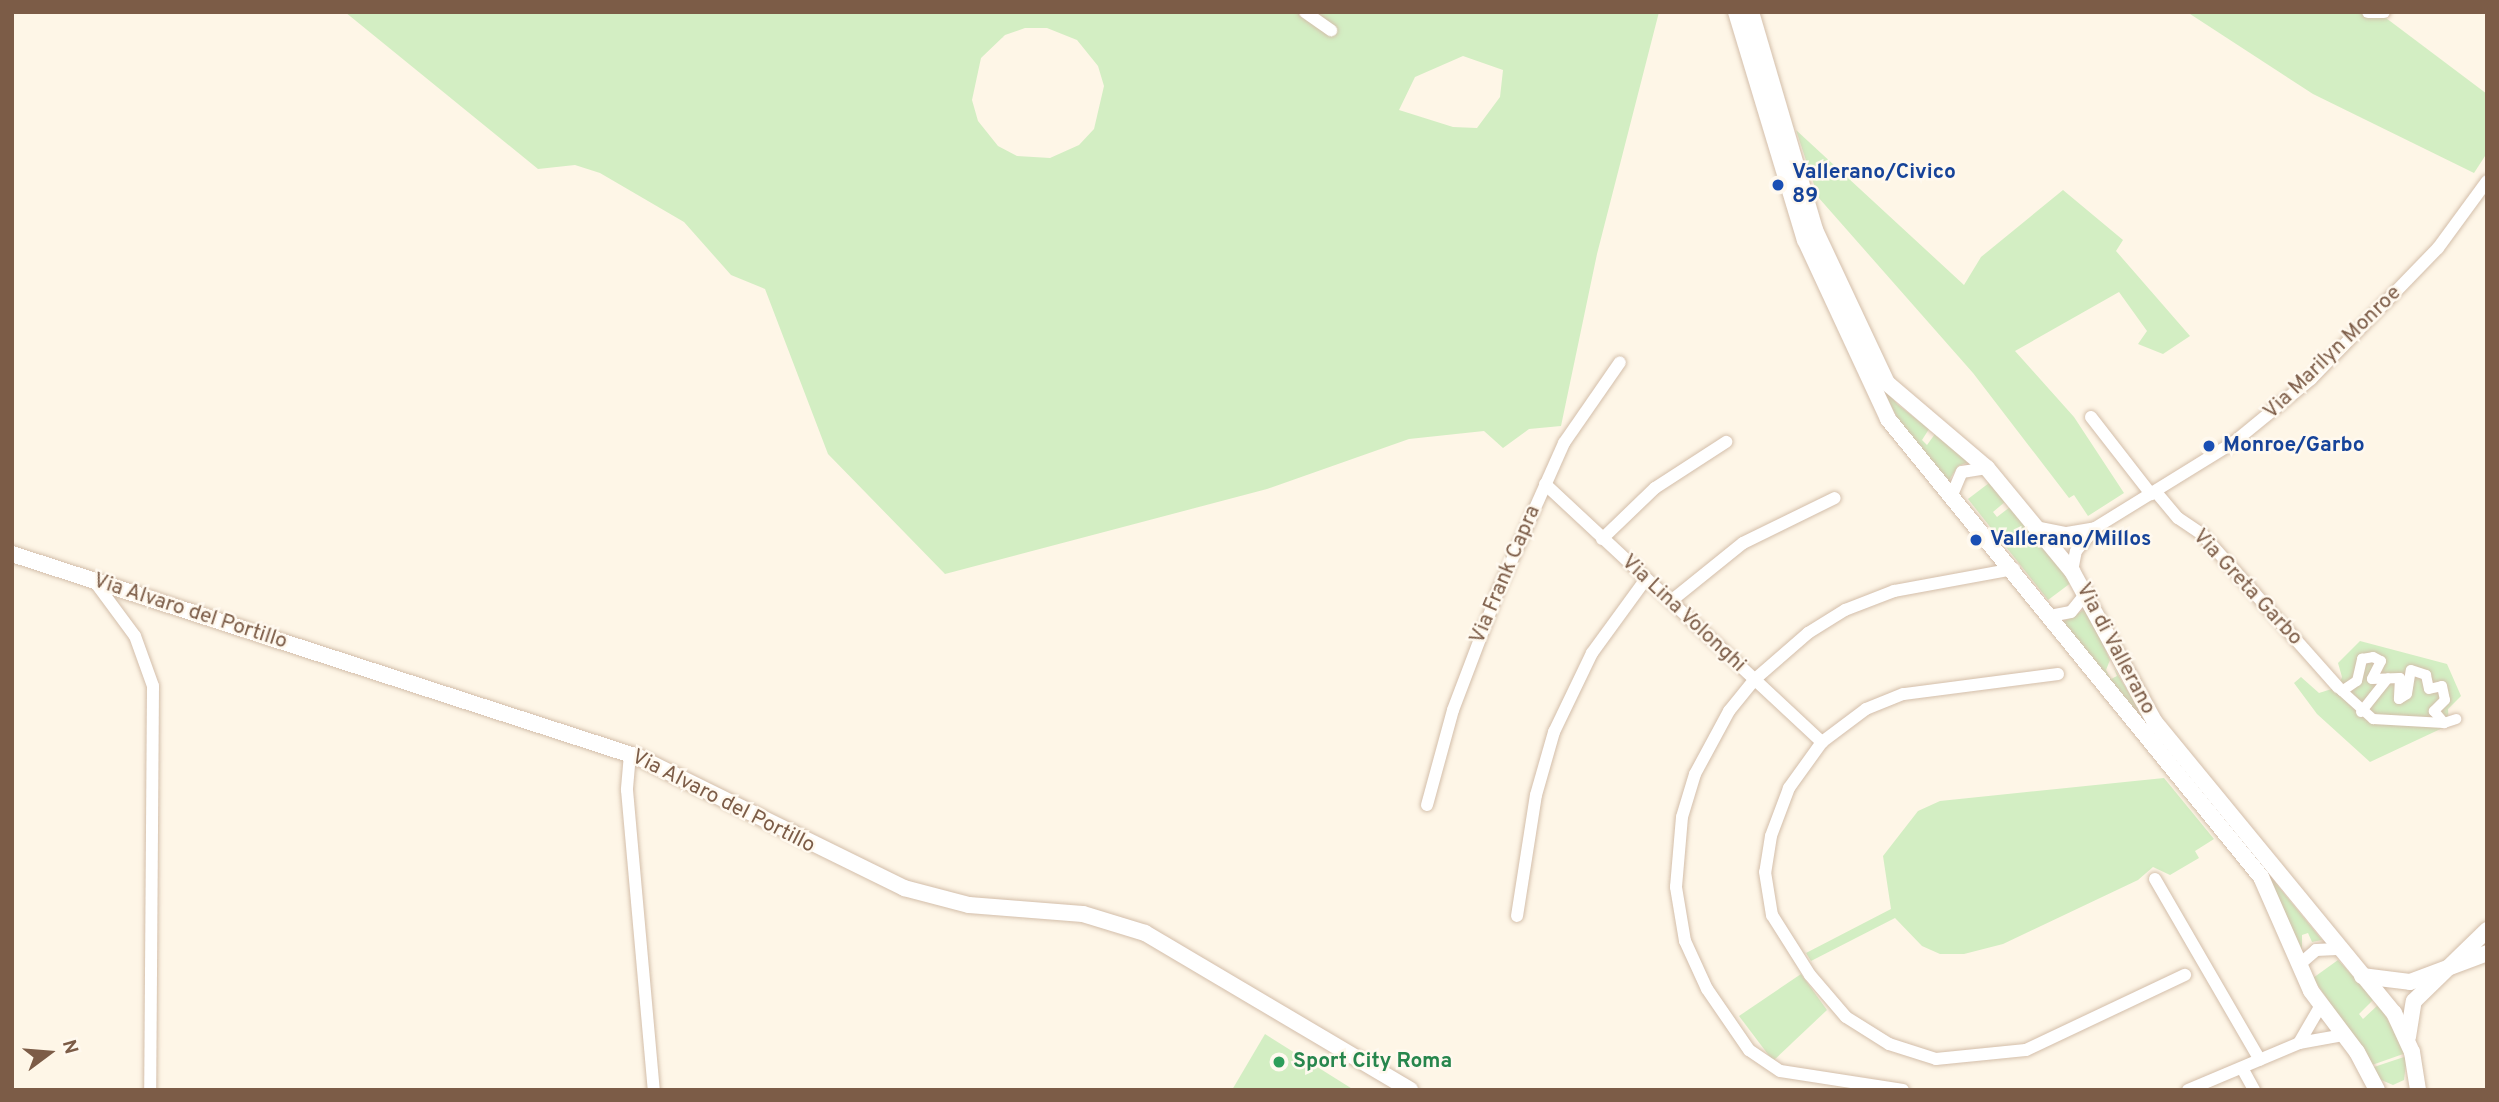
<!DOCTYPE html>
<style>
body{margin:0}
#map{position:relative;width:2499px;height:1102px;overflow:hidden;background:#fef6e7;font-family:Overpass,sans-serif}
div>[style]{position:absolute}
.green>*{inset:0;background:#d3eec3}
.roads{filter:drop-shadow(0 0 2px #d3beaa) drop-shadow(0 0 2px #d3beaa)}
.pedestrian>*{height:10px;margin:-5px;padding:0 5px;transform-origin:5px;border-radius:5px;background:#fff}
.minor>*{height:12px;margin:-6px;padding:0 6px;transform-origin:6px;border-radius:6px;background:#fff}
.tertiary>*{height:16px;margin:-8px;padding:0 8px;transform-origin:8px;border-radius:8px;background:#fff}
.dots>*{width:19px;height:19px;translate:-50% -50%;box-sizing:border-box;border:4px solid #fff9ef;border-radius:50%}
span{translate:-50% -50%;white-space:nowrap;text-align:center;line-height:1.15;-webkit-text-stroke:5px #fff9ef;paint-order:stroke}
.transit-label{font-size:21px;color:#164399;font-weight:700}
.left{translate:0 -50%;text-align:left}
.street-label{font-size:21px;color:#7c5c47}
.leisure-label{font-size:21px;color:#27864d;font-weight:700}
.frame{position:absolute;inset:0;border:14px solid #7c5c47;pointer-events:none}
.north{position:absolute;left:14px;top:1018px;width:70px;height:70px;-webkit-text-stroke:5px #fff9ef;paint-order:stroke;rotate:74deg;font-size:19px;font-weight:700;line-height:28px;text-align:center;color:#7c5c47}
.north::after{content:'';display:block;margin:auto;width:24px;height:32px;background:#7c5c47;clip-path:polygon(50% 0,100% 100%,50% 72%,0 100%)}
</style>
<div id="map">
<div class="green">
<i style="clip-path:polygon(evenodd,345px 12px,1659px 12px,1597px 254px,1561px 426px,1529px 429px,1503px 448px,1484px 431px,1409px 439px,1267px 489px,945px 574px,828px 454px,765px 289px,731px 275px,684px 222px,600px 173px,575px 165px,538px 169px,345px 12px,1025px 28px,1047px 28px,1077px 40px,1098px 66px,1104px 86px,1094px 129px,1079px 145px,1050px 158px,1017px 156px,998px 146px,978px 121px,972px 100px,981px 58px,1005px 35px,1025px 28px,345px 12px,1463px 56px,1503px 70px,1500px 97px,1477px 128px,1453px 127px,1399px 110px,1415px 77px,1463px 56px)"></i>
<i style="clip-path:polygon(2187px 12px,2378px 12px,2487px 94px,2487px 153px,2474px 173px,2313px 94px)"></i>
<i style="clip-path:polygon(1796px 130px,1964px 285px,1981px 257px,2063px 190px,2123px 240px,2116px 251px,2190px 336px,2163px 354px,2138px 344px,2147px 331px,2119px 292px,2015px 351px,2074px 417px,2124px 493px,2088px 516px,2074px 495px,2069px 498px,1973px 373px,1818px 197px)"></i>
<i style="clip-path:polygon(1876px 377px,1897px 404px,1929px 429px,1922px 440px,1927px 445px,1935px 434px,1971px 461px,1958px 466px,1948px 482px,1903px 429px)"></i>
<i style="clip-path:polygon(1989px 483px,2006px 501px,1993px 512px,1997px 517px,2010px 507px,2072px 582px,2048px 600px,1968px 499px)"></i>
<i style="clip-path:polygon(2087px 608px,2110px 660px,2106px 670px,2111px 679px,2117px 676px,2114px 668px,2153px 733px,2063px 622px)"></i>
<i style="clip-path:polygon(2360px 641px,2447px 664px,2461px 696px,2448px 709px,2449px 725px,2370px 762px,2317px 714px,2294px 683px,2301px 677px,2319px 693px,2338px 687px,2342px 677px,2338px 663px)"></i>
<i style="clip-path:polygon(2164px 778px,2214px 839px,2195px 851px,2199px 858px,2170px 875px,2153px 867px,2138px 880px,2003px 944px,1964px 954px,1940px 954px,1922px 946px,1895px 918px,1811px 961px,1806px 953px,1891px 909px,1883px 856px,1918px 811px,1940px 801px)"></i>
<i style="clip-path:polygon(2267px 875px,2268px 874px,2322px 940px,2312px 942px,2308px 933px,2302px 935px,2302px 950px)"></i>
<i style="clip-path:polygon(2338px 960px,2374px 999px,2359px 1014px,2363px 1019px,2379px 1004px,2406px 1053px,2372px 1065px,2313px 978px)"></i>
<i style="clip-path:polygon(1801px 974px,1827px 1010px,1773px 1061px,1739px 1016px)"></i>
<i style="clip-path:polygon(1265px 1034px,1354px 1090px,1232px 1090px)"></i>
<i style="clip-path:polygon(2407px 1056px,2404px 1080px,2393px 1085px,2379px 1079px,2374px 1067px)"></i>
</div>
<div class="roads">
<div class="pedestrian">
<i style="left:2338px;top:687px;width:6px;rotate:45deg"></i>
<i style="left:2342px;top:691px;width:18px;rotate:-34deg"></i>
<i style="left:2357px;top:681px;width:23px;rotate:-77deg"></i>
<i style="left:2362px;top:659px;width:11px;rotate:-10deg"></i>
<i style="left:2373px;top:657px;width:9px;rotate:27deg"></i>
<i style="left:2381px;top:661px;width:20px;rotate:117deg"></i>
<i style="left:2372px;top:679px;width:28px;rotate:-2deg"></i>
<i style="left:2400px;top:678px;width:21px;rotate:93deg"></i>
<i style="left:2399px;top:699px;width:9px;rotate:-32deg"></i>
<i style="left:2407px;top:694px;width:24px;rotate:-81deg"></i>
<i style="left:2411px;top:670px;width:16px;rotate:18deg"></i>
<i style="left:2426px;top:675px;width:14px;rotate:78deg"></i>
<i style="left:2429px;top:689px;width:13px;rotate:-13deg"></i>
<i style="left:2442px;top:686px;width:14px;rotate:78deg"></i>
<i style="left:2445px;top:700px;width:16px;rotate:135deg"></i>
<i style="left:2434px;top:711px;width:16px;rotate:50deg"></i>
<i style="left:2444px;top:723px;width:13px;rotate:-18deg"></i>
<i style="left:2342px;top:691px;width:42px;rotate:42.1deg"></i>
<i style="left:2373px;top:719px;width:71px;rotate:3.2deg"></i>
<i style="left:2361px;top:712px;width:43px;rotate:-51.5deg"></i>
</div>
<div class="minor">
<i style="left:1305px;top:12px;width:32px;rotate:35deg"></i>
<i style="left:2368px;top:12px;width:16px"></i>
<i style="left:2091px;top:417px;width:98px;rotate:52.1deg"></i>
<i style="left:1545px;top:484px;width:379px;rotate:43deg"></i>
<i style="left:2156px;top:492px;width:34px;rotate:50deg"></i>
<i style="left:2178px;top:518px;width:29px;rotate:34deg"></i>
<i style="left:2202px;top:534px;width:205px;rotate:48.4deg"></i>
<i style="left:1952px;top:495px;width:25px;rotate:-67deg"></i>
<i style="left:1962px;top:472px;width:25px;rotate:-9deg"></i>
<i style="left:2035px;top:527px;width:33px;rotate:11deg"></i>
<i style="left:2067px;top:533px;width:27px;rotate:-10deg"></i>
<i style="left:1602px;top:539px;width:74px;rotate:-43.9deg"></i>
<i style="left:1655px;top:488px;width:85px;rotate:-32.9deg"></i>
<i style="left:2072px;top:571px;width:20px;rotate:-79deg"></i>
<i style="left:2076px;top:551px;width:30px;rotate:-50deg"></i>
<i style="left:2095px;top:528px;width:163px;rotate:-31.7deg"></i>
<i style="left:2234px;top:442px;width:99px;rotate:-39.3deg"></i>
<i style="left:2311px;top:379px;width:182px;rotate:-45.9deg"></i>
<i style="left:2438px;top:248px;width:83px;rotate:-53.8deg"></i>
<i style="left:95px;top:582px;width:67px;rotate:53.5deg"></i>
<i style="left:135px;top:636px;width:53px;rotate:70.2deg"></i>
<i style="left:153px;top:686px;width:404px;rotate:90.4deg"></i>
<i style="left:1671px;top:601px;width:92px;rotate:-38.9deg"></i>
<i style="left:1743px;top:543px;width:102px;rotate:-26.1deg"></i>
<i style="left:2050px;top:616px;width:21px;rotate:-11deg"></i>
<i style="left:2071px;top:612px;width:26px;rotate:-51deg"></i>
<i style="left:2058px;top:674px;width:156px;rotate:172.6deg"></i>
<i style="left:1903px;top:694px;width:40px;rotate:158deg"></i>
<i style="left:1866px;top:709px;width:55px;rotate:143.1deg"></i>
<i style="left:1822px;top:742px;width:57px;rotate:125.7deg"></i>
<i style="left:1789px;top:788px;width:51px;rotate:110.6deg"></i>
<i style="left:1771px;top:836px;width:36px;rotate:99deg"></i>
<i style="left:1765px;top:872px;width:44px;rotate:80.8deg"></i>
<i style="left:1772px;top:915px;width:71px;rotate:57.7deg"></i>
<i style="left:1810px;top:975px;width:55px;rotate:49.4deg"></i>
<i style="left:1846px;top:1017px;width:51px;rotate:32.1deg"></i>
<i style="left:1889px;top:1044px;width:49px;rotate:17.7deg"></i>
<i style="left:1936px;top:1059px;width:90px;rotate:-5.7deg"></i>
<i style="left:2026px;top:1050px;width:176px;rotate:-25.3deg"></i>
<i style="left:630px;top:754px;width:36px;rotate:95deg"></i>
<i style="left:627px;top:790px;width:301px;rotate:84.9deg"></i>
<i style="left:1427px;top:805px;width:98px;rotate:-74.7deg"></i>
<i style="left:1453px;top:710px;width:129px;rotate:-69.2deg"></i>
<i style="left:1499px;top:589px;width:160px;rotate:-66deg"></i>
<i style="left:1564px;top:443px;width:98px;rotate:-55.3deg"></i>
<i style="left:2155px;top:879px;width:209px;rotate:59.9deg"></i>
<i style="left:1517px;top:916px;width:122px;rotate:-81.1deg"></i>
<i style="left:1536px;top:795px;width:66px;rotate:-74.1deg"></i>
<i style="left:1554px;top:732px;width:88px;rotate:-64.3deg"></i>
<i style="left:1592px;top:653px;width:92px;rotate:-53.9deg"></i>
<i style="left:2300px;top:964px;width:21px;rotate:-41deg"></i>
<i style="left:2316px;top:950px;width:21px;rotate:-3deg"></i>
<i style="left:2299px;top:1043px;width:44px;rotate:-59.9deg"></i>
<i style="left:2242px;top:1068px;width:25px;rotate:61deg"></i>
<i style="left:1903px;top:1090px;width:124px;rotate:-171.2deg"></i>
<i style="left:1780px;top:1071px;width:37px;rotate:-146deg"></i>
<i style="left:1749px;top:1050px;width:74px;rotate:-124.5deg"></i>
<i style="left:1707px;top:989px;width:53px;rotate:-114.6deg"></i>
<i style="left:1685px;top:941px;width:55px;rotate:-99.5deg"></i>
<i style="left:1676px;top:887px;width:70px;rotate:-85.1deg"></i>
<i style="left:1682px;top:817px;width:45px;rotate:-73.2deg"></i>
<i style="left:1695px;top:774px;width:72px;rotate:-61.6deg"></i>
<i style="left:1729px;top:711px;width:40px;rotate:-51deg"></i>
<i style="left:1754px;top:680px;width:72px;rotate:-41deg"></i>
<i style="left:1808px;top:633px;width:44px;rotate:-31.9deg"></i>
<i style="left:1845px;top:610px;width:53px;rotate:-21.2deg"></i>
<i style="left:1894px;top:591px;width:122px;rotate:-10.4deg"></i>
<i style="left:2188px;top:1090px;width:121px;rotate:-22.9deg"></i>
<i style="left:2299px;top:1043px;width:46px;rotate:-10.1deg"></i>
</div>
<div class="tertiary">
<i style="left:1736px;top:12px;width:238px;rotate:73.2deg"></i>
<i style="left:1805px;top:240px;width:197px;rotate:65.1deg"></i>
<i style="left:1888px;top:419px;width:591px;rotate:50.84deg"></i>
<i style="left:2261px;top:877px;width:124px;rotate:66.3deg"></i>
<i style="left:2311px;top:991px;width:76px;rotate:53deg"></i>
<i style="left:2357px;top:1052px;width:43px;rotate:62.2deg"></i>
<i style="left:1751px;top:12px;width:227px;rotate:73.6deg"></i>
<i style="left:1815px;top:230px;width:169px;rotate:64.8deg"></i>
<i style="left:1887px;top:383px;width:131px;rotate:40.4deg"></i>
<i style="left:1987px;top:468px;width:134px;rotate:50.5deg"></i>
<i style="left:2072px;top:571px;width:171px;rotate:61.3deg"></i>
<i style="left:2154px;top:721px;width:378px;rotate:50.6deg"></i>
<i style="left:2394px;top:1013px;width:43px;rotate:65.2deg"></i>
<i style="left:2412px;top:1052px;width:38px;rotate:81deg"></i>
<i style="left:12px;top:554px;width:658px;rotate:17.97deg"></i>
<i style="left:638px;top:757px;width:297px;rotate:26.2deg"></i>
<i style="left:904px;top:888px;width:67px;rotate:14.7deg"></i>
<i style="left:969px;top:905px;width:114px;rotate:4.5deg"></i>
<i style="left:1083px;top:914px;width:65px;rotate:17deg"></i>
<i style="left:1145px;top:933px;width:308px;rotate:30.6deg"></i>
<i style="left:2362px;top:976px;width:48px;rotate:7.1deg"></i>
<i style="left:2410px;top:982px;width:82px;rotate:-20.6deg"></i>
<i style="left:2408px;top:1037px;width:36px;rotate:-81deg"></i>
<i style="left:2414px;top:1001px;width:102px;rotate:-44.2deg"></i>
</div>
</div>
<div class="dots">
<i style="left:1778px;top:185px;background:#1a4fb4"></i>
<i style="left:2209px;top:446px;background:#1a4fb4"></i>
<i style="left:1976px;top:540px;background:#1a4fb4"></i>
<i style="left:1279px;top:1062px;background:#2e9e5b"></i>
</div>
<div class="transit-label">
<span class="left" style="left:1792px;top:185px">Vallerano/Civico<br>89</span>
<span class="left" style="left:2223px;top:446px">Monroe/Garbo</span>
<span class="left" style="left:1990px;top:540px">Vallerano/Millos</span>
</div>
<div class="street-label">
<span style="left:2333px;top:353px;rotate:-44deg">Via Marilyn Monroe</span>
<span style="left:1506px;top:575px;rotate:-67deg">Via Frank Capra</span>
<span style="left:2247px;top:588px;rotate:47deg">Via Greta Garbo</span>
<span style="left:190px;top:612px;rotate:18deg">Via Alvaro del Portillo</span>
<span style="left:1683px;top:614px;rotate:43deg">Via Lina Volonghi</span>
<span style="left:2115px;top:649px;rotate:62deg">Via di Vallerano</span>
<span style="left:723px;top:802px;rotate:27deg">Via Alvaro del Portillo</span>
</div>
<div class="leisure-label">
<span class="left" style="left:1293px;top:1062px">Sport City Roma</span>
</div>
<div class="frame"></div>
<div class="north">N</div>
</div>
